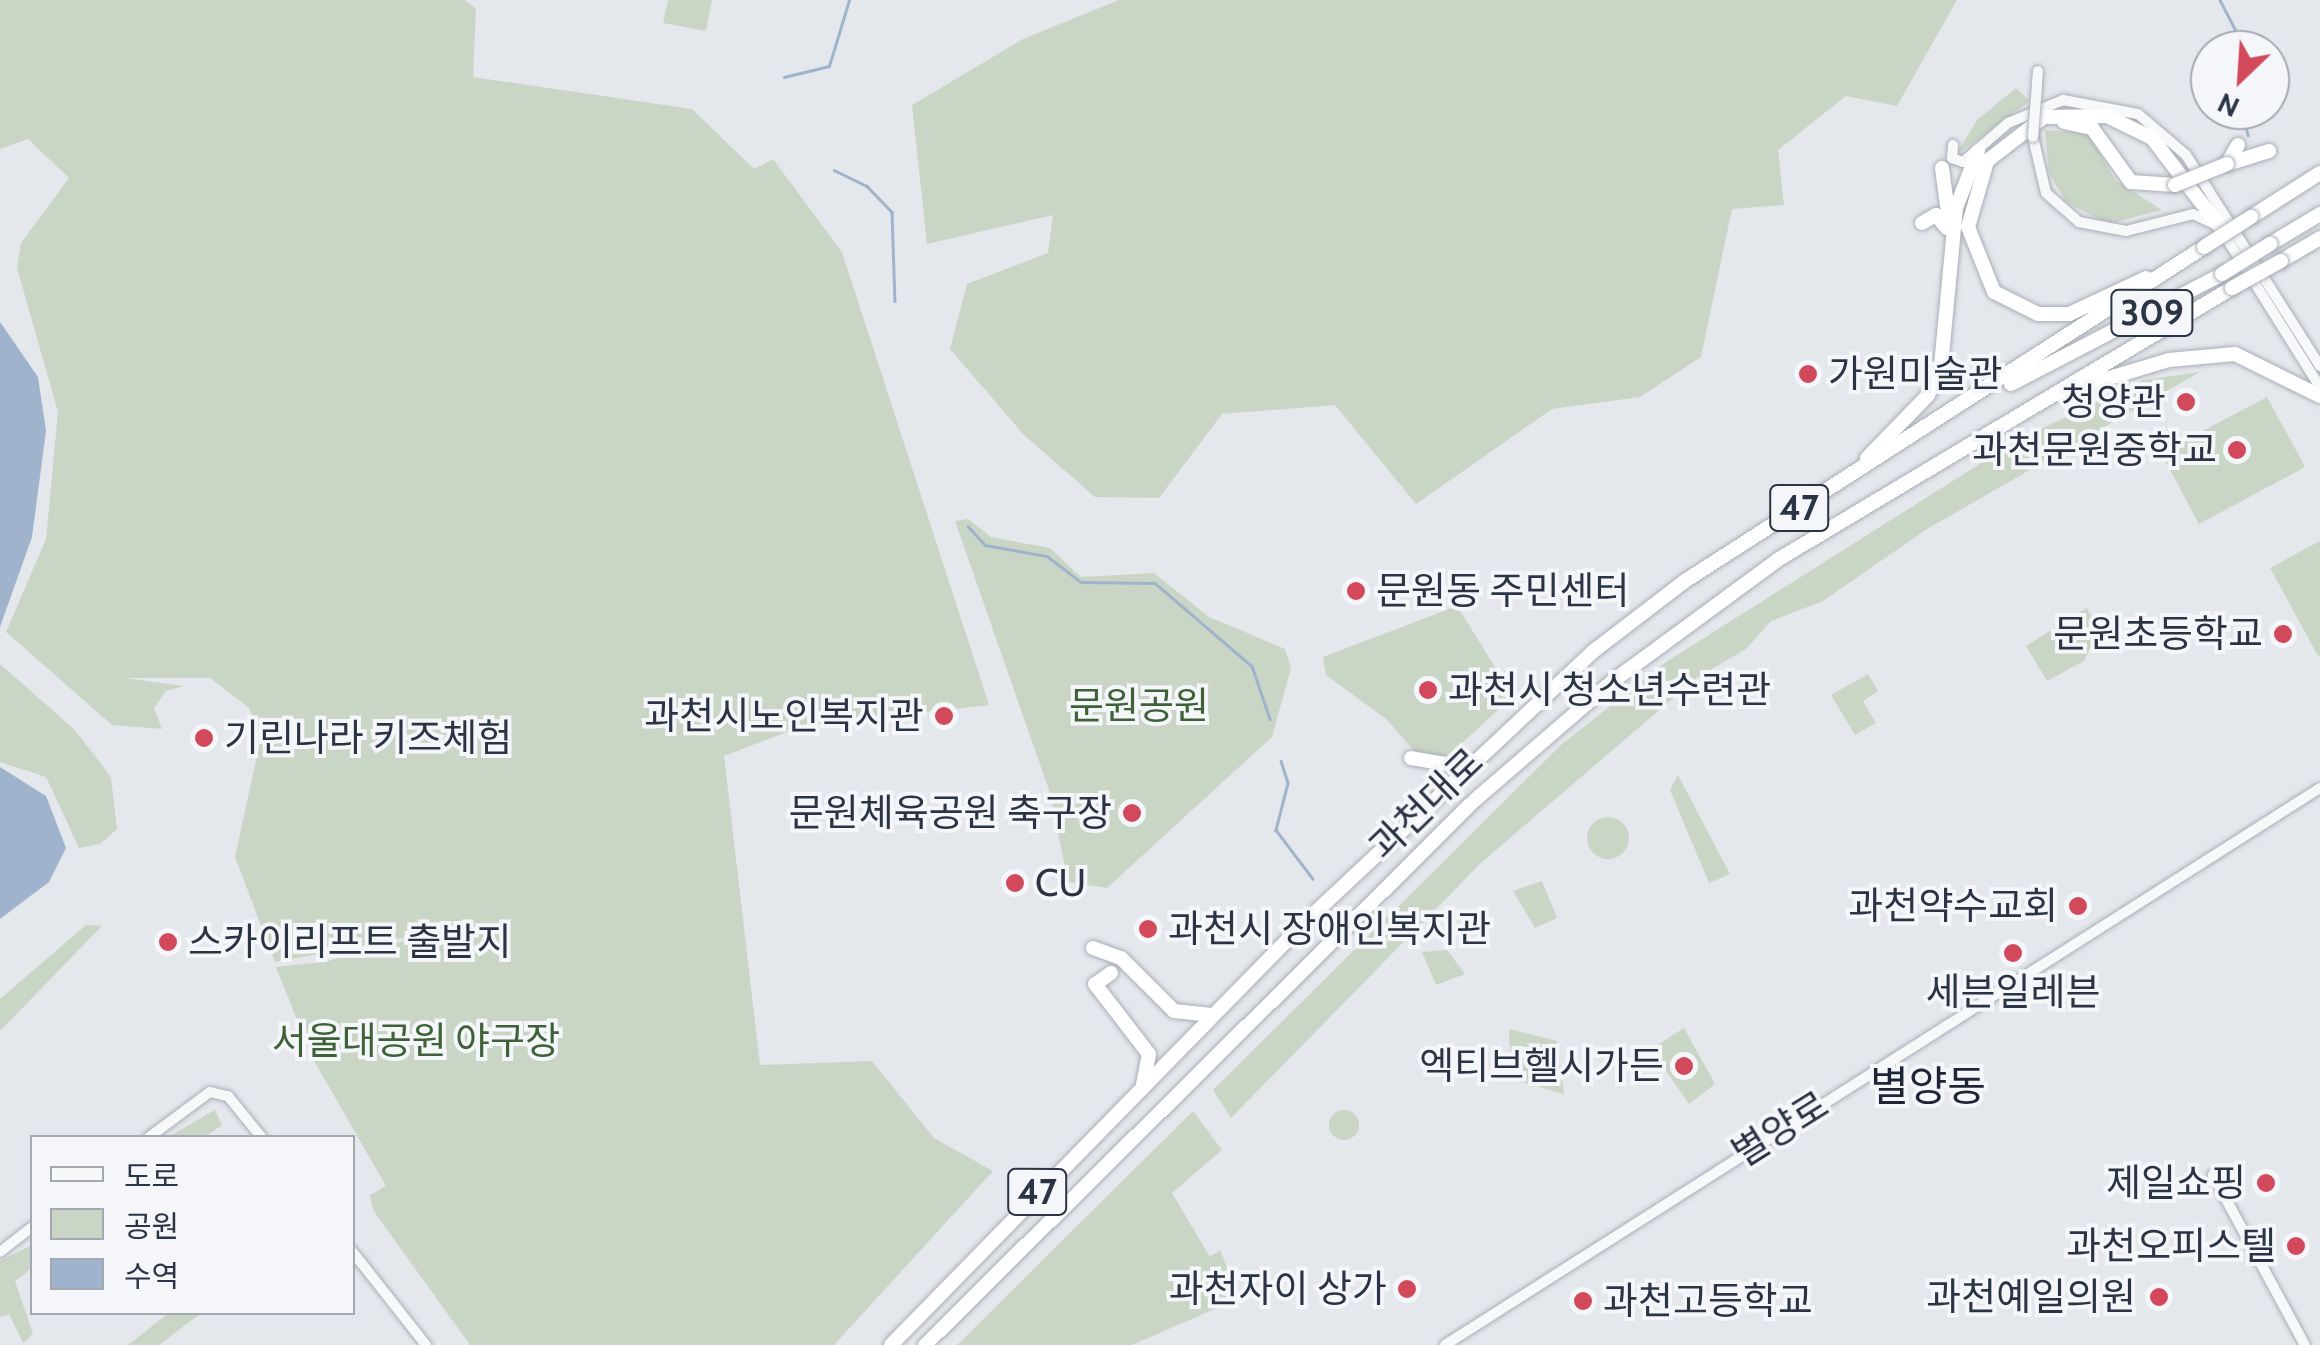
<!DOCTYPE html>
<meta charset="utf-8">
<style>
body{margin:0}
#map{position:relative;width:2320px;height:1345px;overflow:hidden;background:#e4e7ec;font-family:Cabin,"Noto Sans KR",sans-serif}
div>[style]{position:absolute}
.green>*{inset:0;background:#c9d6c5}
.round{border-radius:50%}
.water>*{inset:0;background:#9fb4cc}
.stream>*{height:2.5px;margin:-1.25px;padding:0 1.25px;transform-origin:1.25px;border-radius:1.25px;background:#9fb4cc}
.roads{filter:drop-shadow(0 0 2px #a9aeb7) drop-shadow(0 0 2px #a9aeb7)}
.tertiary>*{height:10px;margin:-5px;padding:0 5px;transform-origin:5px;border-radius:5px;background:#f7f8fa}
.trunk>*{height:14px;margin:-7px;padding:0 7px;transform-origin:7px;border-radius:7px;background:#fff}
.bridges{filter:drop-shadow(0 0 2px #a9aeb7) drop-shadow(0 0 2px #a9aeb7)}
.tertiary-bridge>*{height:10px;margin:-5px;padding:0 5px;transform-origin:5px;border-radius:5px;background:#f7f8fa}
.trunk-bridge>*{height:14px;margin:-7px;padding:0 7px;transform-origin:7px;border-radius:7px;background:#fff}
.dots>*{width:28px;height:28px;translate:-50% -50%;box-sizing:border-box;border:5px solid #f4f6f9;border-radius:50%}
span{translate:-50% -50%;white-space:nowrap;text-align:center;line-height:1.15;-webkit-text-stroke:8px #f4f6f9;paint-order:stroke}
.shield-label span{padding:2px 8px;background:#f4f6f9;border:2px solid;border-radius:8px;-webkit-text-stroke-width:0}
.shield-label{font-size:35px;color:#2b3445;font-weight:700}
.poi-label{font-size:38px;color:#2b3445}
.left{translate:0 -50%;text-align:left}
.right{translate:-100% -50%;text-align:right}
.park-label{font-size:38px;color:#3f6138}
.street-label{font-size:38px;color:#2b3445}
.quarter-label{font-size:42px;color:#1d2536}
.legend{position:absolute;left:30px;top:1135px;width:325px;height:180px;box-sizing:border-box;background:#f4f6f9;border:2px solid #a4a8b1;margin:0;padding:12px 18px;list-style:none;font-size:30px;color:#2b3445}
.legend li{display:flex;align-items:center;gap:20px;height:50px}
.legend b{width:50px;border:2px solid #a4a8b1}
.north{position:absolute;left:2190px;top:30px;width:100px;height:100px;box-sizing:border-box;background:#f4f6f9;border:2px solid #a4a8b1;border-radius:50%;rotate:205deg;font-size:28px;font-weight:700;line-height:40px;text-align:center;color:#2b3445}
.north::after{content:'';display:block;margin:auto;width:35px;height:45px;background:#d1495b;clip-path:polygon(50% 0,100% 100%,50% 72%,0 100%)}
</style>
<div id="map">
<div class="green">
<i style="clip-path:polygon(0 0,465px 0,476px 9px,473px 77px,692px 109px,754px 169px,773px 159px,842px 252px,989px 705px,803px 726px,724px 756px,760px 1065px,872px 1061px,934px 1138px,993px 1171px,834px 1345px,470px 1345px,373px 1210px,370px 1195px,386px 1186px,313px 1059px,276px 967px,324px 962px,442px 931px,275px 962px,235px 857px,262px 733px,248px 707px,210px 678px,124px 678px,184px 686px,166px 691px,154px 708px,162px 729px,112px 725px,6px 632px,46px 539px,58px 412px,17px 268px,21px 243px,69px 178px,28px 139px,0 149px)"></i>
<i style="clip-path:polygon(668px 0,712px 0,706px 31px,663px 23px)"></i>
<i style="clip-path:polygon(1119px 0,1957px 0,1897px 106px,1846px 96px,1778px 150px,1784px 205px,1732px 209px,1701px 357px,1640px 397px,1552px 409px,1416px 504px,1335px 405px,1222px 414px,1159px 498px,1095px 497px,1024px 435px,950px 349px,967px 284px,1048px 253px,1053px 215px,927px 244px,912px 105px,1023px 39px)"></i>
<i style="clip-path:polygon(2016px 88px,2030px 101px,1956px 155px,1977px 120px)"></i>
<i style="clip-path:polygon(2045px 130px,2089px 134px,2115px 180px,2162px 210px,2108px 224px,2066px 202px,2049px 173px)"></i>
<i style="clip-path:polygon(2200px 372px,1927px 529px,1823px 601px,1771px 621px,1746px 649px,1698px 677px,1482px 862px,1231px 1118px,1213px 1090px,1562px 744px,1666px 662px,2016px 441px,2143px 380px)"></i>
<i style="clip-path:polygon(2267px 397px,2305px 467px,2199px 524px,2161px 453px)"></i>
<i style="clip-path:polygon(968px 519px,991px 537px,1050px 548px,1081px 577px,1154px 573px,1209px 617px,1285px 649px,1291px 668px,1272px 737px,1107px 888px,1068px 882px,1050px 793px,955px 521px)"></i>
<i style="clip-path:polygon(2320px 541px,2320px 655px,2318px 656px,2270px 568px)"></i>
<i style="clip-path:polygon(1457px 606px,1513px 696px,1432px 771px,1386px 719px,1326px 675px,1323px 657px)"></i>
<i style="clip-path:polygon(2087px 608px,2099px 631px,2084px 661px,2047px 681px,2026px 646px)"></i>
<i style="clip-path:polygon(0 664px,74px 729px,111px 777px,117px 829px,100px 844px,79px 848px,46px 777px,0 762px)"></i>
<i style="clip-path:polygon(1868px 674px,1878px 691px,1863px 701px,1876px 723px,1855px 735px,1831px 695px)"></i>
<i style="clip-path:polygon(1678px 775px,1730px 874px,1709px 883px,1670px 790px)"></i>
<i class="round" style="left:1587px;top:817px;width:42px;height:42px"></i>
<i style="clip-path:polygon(1542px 881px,1557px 918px,1535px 928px,1513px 891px)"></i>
<i style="clip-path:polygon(86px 925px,102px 926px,0 1031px,0 999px)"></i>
<i style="clip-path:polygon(1447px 950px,1465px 974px,1436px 985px,1422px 952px)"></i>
<i style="clip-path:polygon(1684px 1028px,1715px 1084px,1689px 1104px,1651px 1049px)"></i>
<i style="clip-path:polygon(1509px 1029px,1557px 1041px,1564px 1094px,1511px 1079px)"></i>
<i class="round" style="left:1329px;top:1110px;width:30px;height:30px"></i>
<i style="clip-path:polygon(215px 1110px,222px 1125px,205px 1137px,168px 1137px)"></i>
<i style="clip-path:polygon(1193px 1111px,1222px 1150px,1172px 1193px,1210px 1257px,1220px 1250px,1240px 1298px,1132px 1345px,957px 1345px)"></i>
<i style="clip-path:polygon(32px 1245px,32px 1268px,15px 1281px,33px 1334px,23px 1343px,9px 1314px,0 1317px,0 1261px)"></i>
<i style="clip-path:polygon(170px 1312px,201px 1313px,159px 1345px,128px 1345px)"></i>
</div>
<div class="water">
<i style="clip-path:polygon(0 322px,38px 377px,46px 431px,32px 537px,0 627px)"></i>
<i style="clip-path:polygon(0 767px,46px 796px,66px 848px,49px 882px,0 919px)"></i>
</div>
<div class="stream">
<i style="left:2220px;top:0;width:56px;rotate:62.5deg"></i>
<i style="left:784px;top:77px;width:46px;rotate:-13.7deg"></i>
<i style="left:829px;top:66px;width:69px;rotate:-73.1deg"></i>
<i style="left:2241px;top:110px;width:26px;rotate:74deg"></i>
<i style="left:834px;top:170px;width:37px;rotate:26deg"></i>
<i style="left:867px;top:186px;width:36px;rotate:46deg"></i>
<i style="left:892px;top:212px;width:89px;rotate:88.1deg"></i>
<i style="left:968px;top:526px;width:25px;rotate:48deg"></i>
<i style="left:985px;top:545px;width:63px;rotate:10.1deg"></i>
<i style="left:1047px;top:556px;width:43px;rotate:37.4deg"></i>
<i style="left:1081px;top:582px;width:74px;rotate:0.8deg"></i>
<i style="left:1155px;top:583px;width:128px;rotate:40.6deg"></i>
<i style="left:1252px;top:666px;width:56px;rotate:71.2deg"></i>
<i style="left:1281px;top:761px;width:23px;rotate:72deg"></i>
<i style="left:1288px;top:783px;width:49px;rotate:104.3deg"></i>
<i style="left:1276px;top:830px;width:61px;rotate:52.9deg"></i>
</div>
<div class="roads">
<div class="tertiary">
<i style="left:2033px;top:137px;width:57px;rotate:76.9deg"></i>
<i style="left:2046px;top:193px;width:44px;rotate:41.3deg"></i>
<i style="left:2079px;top:222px;width:48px;rotate:10.8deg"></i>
<i style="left:2126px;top:231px;width:69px;rotate:-14.2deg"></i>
<i style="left:2193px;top:214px;width:29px;rotate:25deg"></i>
<i style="left:2219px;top:226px;width:190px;rotate:57.9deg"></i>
<i style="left:1953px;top:145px;width:13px;rotate:94deg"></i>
<i style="left:1952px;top:158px;width:12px;rotate:20deg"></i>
<i style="left:1963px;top:162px;width:60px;rotate:-40.9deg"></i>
<i style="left:2008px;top:123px;width:60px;rotate:-22.7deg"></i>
<i style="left:2063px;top:100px;width:76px;rotate:10.6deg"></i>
<i style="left:2138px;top:114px;width:63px;rotate:40.5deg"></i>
<i style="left:2186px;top:155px;width:250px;rotate:57.6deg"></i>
<i style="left:148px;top:1138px;width:77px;rotate:-36.6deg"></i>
<i style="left:210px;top:1092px;width:18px;rotate:13deg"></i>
<i style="left:228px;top:1096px;width:54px;rotate:51deg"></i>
<i style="left:2213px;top:1175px;width:193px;rotate:61.6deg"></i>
<i style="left:352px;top:1251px;width:120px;rotate:51.8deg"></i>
<i style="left:0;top:1252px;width:41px;rotate:-38deg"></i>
<i style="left:1445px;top:1345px;width:1037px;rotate:-32.48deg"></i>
</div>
<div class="trunk">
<i style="left:2064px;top:122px;width:29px;rotate:12deg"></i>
<i style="left:2092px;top:128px;width:67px;rotate:54.2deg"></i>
<i style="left:2131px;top:182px;width:44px;rotate:3.9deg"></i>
<i style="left:2227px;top:164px;width:44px;rotate:-17.2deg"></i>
<i style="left:2227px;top:164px;width:22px;rotate:-60deg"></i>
<i style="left:1942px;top:168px;width:60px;rotate:82.3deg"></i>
<i style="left:2251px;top:217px;width:82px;rotate:-32.5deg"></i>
<i style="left:1922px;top:223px;width:16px;rotate:-30deg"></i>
<i style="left:1936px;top:215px;width:17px;rotate:50deg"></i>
<i style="left:2270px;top:244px;width:58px;rotate:-31deg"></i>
<i style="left:2281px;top:261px;width:45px;rotate:-30.5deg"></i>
<i style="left:2146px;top:278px;width:85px;rotate:154.9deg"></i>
<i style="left:2069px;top:314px;width:31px;rotate:180deg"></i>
<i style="left:2038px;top:314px;width:49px;rotate:-153.4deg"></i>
<i style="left:1994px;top:292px;width:70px;rotate:-111.8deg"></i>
<i style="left:1968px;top:227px;width:69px;rotate:-73.9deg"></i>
<i style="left:1987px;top:161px;width:72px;rotate:-37.7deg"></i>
<i style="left:2044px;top:117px;width:63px;rotate:-0.9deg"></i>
<i style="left:2107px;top:116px;width:50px;rotate:26.1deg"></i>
<i style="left:2152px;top:138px;width:111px;rotate:52.7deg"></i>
<i style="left:2011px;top:384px;width:238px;rotate:-27.5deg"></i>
<i style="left:2069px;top:390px;width:104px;rotate:-16.7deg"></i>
<i style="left:2169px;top:360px;width:66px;rotate:-5.2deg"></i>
<i style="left:2235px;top:354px;width:95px;rotate:26.3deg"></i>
<i style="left:1867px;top:458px;width:88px;rotate:-45.9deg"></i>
<i style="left:1928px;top:395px;width:32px;rotate:-66deg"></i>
<i style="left:1941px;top:366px;width:159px;rotate:-84.6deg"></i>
<i style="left:1956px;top:208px;width:61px;rotate:-68.9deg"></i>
<i style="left:1411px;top:758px;width:53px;rotate:9.8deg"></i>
<i style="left:1093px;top:948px;width:30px;rotate:20deg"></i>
<i style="left:1121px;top:958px;width:75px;rotate:45deg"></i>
<i style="left:1174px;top:1011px;width:38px;rotate:6deg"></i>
<i style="left:1111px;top:973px;width:19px;rotate:145deg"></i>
<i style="left:1095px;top:984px;width:88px;rotate:52.4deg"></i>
<i style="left:1149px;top:1054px;width:32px;rotate:101deg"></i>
<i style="left:891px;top:1345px;width:592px;rotate:-45.62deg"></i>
<i style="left:1305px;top:922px;width:398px;rotate:-43.2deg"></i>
<i style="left:1595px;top:650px;width:113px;rotate:-37.5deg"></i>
<i style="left:1685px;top:581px;width:617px;rotate:-32.76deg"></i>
<i style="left:925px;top:1345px;width:774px;rotate:-44.74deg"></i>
<i style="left:1475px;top:800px;width:182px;rotate:-40.8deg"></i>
<i style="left:1613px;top:681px;width:206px;rotate:-36.3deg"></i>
<i style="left:1779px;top:559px;width:528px;rotate:-30.89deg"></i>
</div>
</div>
<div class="bridges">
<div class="tertiary-bridge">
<i style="left:2033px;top:137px;width:66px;rotate:-85.7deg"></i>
</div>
<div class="trunk-bridge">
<i style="left:2175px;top:185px;width:56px;rotate:-22deg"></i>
<i style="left:2204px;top:247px;width:56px;rotate:-32.6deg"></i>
<i style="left:2222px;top:274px;width:57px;rotate:-32deg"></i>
<i style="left:2232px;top:288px;width:56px;rotate:-28.9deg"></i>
</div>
</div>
<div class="dots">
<i style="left:1808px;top:374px;background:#d1495b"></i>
<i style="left:2186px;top:402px;background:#d1495b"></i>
<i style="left:2237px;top:450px;background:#d1495b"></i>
<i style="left:1356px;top:591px;background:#d1495b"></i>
<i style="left:2283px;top:634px;background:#d1495b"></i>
<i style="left:1428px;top:690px;background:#d1495b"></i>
<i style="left:944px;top:716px;background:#d1495b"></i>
<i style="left:204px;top:738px;background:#d1495b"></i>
<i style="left:1132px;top:813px;background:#d1495b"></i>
<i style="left:1015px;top:883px;background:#d1495b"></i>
<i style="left:2078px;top:906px;background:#d1495b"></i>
<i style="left:1148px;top:929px;background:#d1495b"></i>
<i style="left:168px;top:942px;background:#d1495b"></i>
<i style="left:2013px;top:953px;background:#d1495b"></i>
<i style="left:1684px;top:1066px;background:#d1495b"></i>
<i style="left:2266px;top:1183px;background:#d1495b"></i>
<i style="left:2296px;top:1246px;background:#d1495b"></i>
<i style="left:1407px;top:1289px;background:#d1495b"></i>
<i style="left:2159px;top:1297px;background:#d1495b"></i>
<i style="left:1583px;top:1301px;background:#d1495b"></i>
</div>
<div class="shield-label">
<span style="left:2152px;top:313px">309</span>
<span style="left:1799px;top:508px">47</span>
<span style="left:1037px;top:1192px">47</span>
</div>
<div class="poi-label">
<span class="left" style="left:1828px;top:374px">가원미술관</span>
<span class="right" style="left:2166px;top:402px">청양관</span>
<span class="right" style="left:2217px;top:450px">과천문원중학교</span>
<span class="left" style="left:1376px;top:591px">문원동 주민센터</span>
<span class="right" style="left:2263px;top:634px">문원초등학교</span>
<span class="left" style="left:1448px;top:690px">과천시 청소년수련관</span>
<span class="right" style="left:924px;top:716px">과천시노인복지관</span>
<span class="left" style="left:224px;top:738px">기린나라 키즈체험</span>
<span class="right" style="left:1112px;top:813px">문원체육공원 축구장</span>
<span class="left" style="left:1035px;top:883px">CU</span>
<span class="right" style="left:2058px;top:906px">과천약수교회</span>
<span class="left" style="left:1168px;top:929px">과천시 장애인복지관</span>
<span class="left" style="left:188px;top:942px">스카이리프트 출발지</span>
<span style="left:2013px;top:992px">세븐일레븐</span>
<span class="right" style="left:1664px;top:1066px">엑티브헬시가든</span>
<span class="right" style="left:2246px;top:1183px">제일쇼핑</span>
<span class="right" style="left:2276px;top:1246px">과천오피스텔</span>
<span class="right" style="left:1387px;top:1289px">과천자이 상가</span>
<span class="right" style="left:2136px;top:1297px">과천예일의원</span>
<span class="left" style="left:1603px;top:1301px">과천고등학교</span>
</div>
<div class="park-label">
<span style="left:1139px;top:706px">문원공원</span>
<span style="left:416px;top:1041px">서울대공원 야구장</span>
</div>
<div class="street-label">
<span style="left:1426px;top:804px;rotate:-44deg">과천대로</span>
<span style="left:1780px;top:1129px;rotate:-32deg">별양로</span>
</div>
<div class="quarter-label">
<span style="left:1928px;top:1086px">별양동</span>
</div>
<ul class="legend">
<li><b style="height:12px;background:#f7f8fa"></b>도로</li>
<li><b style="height:28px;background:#c9d6c5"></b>공원</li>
<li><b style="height:28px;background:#9fb4cc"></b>수역</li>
</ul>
<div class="north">N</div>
</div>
